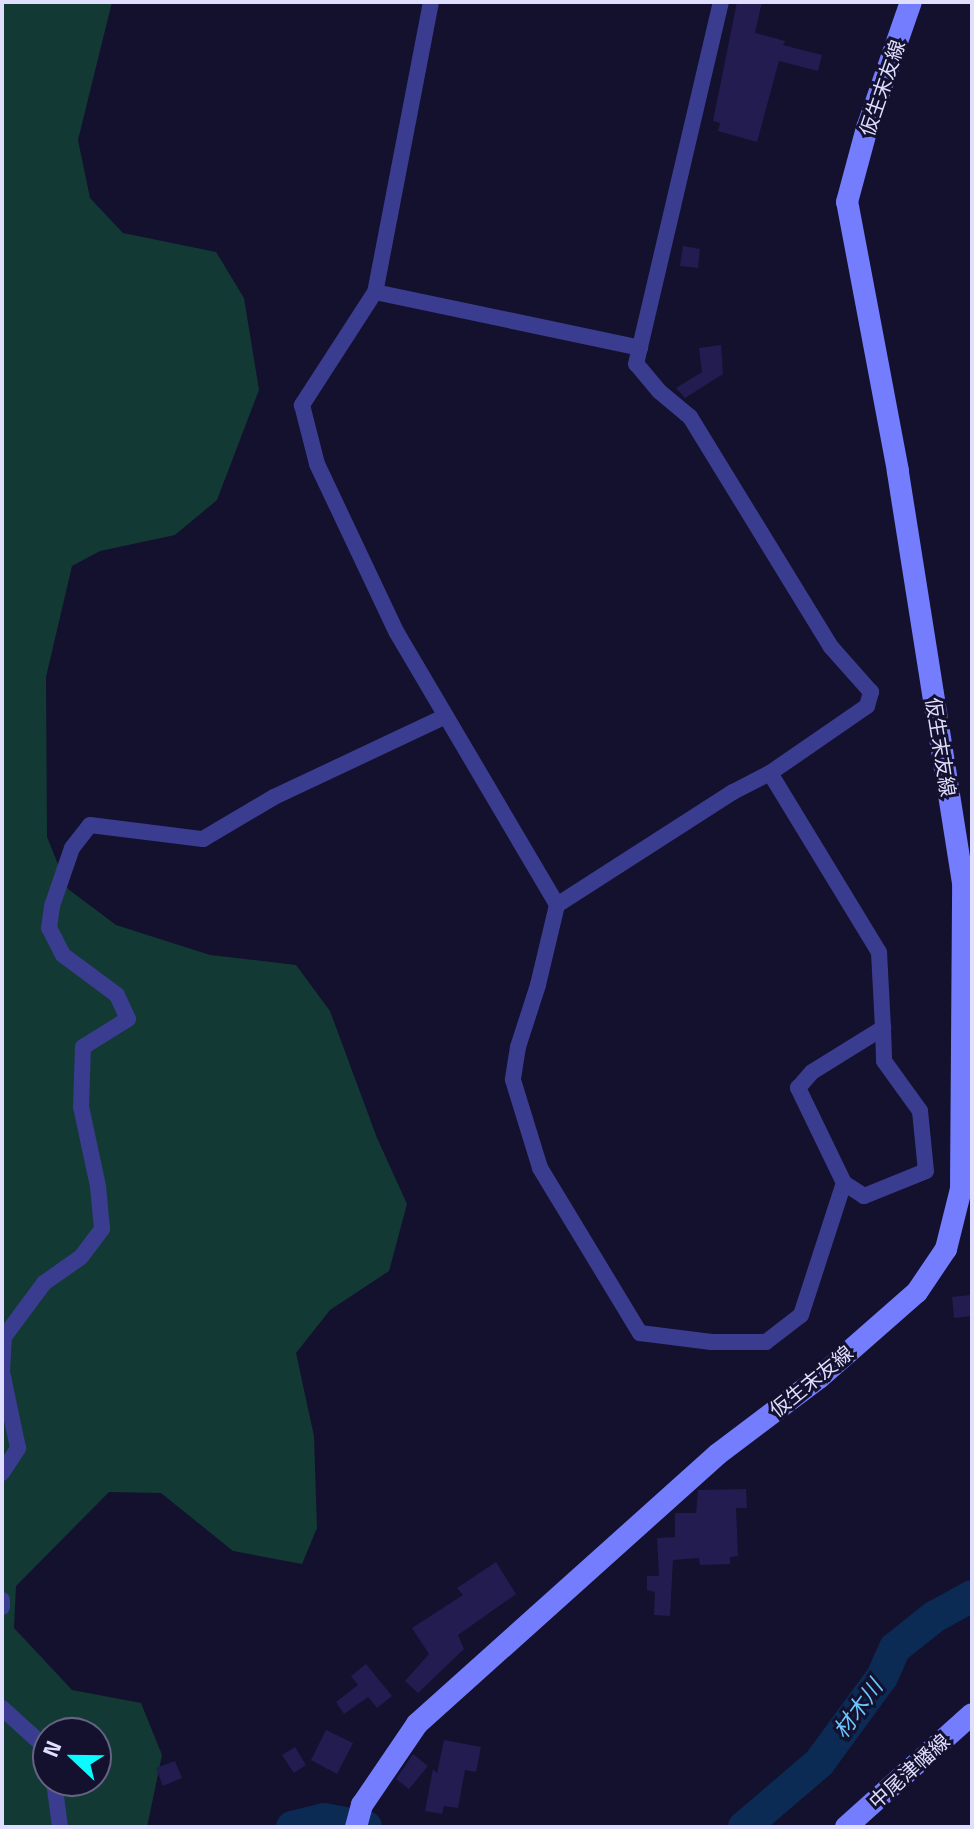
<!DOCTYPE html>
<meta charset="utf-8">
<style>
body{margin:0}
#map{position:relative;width:974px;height:1829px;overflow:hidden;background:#13112e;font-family:"Titillium Web","Noto Sans JP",sans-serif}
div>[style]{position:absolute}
.green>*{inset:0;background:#133935}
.river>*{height:32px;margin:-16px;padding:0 16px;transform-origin:16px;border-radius:16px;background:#0b2b54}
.building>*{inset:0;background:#221c50}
.street>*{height:16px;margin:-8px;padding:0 8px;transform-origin:8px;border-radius:8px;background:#3a3d8f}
.secondary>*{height:22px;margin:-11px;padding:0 11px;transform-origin:11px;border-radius:11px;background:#757dff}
span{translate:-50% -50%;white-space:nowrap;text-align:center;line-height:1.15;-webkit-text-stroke:6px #13112e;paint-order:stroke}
.street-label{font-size:20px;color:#dfdeff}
.water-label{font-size:22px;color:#6cc7ff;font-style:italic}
.frame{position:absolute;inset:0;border:4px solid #dfdeff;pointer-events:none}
.north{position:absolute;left:32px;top:1717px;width:80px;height:80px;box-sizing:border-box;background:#13112e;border:2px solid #656382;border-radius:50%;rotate:292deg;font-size:22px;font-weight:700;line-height:32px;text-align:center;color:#dfdeff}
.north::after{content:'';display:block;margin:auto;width:28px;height:36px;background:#0afaff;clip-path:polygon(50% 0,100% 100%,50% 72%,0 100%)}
</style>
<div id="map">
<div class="green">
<i style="clip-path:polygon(evenodd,2px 2px,112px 2px,78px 140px,90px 198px,123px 233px,216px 252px,244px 298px,259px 390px,217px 500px,175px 535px,100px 551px,72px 566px,46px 677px,47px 837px,68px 889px,116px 925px,210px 955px,296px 965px,330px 1011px,377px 1138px,407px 1204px,389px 1271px,330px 1310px,296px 1353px,314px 1436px,317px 1528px,302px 1564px,233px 1551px,161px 1493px,109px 1492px,16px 1586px,14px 1628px,72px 1690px,141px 1703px,162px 1755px,147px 1827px,2px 1827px,2px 2px,48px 1733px,96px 1733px,96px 1781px,48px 1781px,48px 1733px)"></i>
</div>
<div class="river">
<i style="left:292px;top:1827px;width:33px;rotate:-14deg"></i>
<i style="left:324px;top:1819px;width:43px;rotate:10.8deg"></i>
<i style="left:744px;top:1827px;width:99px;rotate:-40.5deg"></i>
<i style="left:819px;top:1763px;width:107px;rotate:-53.8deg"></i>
<i style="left:882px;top:1677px;width:32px;rotate:-66deg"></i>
<i style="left:895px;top:1648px;width:50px;rotate:-38.5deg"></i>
<i style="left:934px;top:1617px;width:43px;rotate:-28.9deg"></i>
</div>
<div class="building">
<i style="clip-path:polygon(737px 2px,762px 2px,755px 33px,785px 41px,783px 45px,822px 55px,818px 71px,779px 61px,757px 142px,718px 131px,720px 123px,713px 121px)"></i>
<i style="clip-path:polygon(683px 246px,700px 249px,698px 268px,680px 266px)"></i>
<i style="clip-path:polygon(721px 345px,723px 374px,685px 398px,676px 388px,702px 372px,699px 348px)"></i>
<i style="clip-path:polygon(970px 1295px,972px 1316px,954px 1318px,952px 1297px)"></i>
<i style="clip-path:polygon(746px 1489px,747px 1508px,736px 1508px,738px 1556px,730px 1557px,730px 1564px,700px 1565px,699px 1558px,673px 1560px,670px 1616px,654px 1615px,655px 1592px,647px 1590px,647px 1576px,659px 1576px,657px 1538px,675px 1537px,675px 1513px,696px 1513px,698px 1490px)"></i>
<i style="clip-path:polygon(496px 1562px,516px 1594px,458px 1635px,464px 1649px,418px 1693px,405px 1681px,429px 1654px,412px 1628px,463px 1595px,457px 1588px)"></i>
<i style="clip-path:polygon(366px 1664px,392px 1696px,377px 1708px,368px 1697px,344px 1714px,336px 1702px,358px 1685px,351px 1676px)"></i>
<i style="clip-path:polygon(326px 1730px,353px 1743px,337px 1774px,311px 1760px)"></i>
<i style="clip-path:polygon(444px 1740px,481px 1747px,476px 1772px,465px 1770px,458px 1808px,444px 1806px,442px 1814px,425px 1811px,433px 1769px,437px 1773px)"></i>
<i style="clip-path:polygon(295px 1747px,306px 1765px,294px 1773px,282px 1755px)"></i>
<i style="clip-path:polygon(413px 1754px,428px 1766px,409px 1789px,396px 1779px)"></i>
<i style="clip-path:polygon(175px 1761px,182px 1778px,163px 1786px,156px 1768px)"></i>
</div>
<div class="street">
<i style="left:431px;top:2px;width:295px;rotate:100.9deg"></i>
<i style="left:375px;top:292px;width:135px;rotate:122.9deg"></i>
<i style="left:302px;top:405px;width:61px;rotate:75.7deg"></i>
<i style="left:317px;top:464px;width:187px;rotate:64.7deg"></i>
<i style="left:397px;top:633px;width:316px;rotate:59.5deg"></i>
<i style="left:557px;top:905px;width:82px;rotate:103.4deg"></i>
<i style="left:538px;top:985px;width:65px;rotate:107.9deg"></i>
<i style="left:518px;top:1047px;width:33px;rotate:99deg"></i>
<i style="left:513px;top:1080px;width:92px;rotate:72.9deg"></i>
<i style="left:540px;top:1168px;width:193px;rotate:58.8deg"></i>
<i style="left:640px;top:1333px;width:72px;rotate:7.2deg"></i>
<i style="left:711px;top:1342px;width:55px"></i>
<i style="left:766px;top:1342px;width:44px;rotate:-37.6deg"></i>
<i style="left:801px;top:1315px;width:139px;rotate:-72deg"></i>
<i style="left:375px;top:292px;width:271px;rotate:11.9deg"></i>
<i style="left:770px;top:773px;width:210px;rotate:58.7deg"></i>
<i style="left:879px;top:952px;width:76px;rotate:87deg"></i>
<i style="left:883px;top:1028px;width:33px;rotate:88deg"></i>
<i style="left:884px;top:1061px;width:62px;rotate:54.2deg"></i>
<i style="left:920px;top:1111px;width:60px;rotate:84.3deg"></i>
<i style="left:926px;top:1171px;width:67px;rotate:158deg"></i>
<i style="left:864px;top:1196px;width:24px;rotate:-147deg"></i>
<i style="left:844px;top:1183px;width:106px;rotate:-115.8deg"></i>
<i style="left:798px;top:1088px;width:21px;rotate:-49deg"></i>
<i style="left:812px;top:1072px;width:84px;rotate:-31.8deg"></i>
<i style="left:557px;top:905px;width:209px;rotate:-32.7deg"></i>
<i style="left:733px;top:792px;width:42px;rotate:-27.2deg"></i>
<i style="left:770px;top:773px;width:118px;rotate:-34.6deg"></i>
<i style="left:867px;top:706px;width:15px;rotate:-74deg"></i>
<i style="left:871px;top:692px;width:60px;rotate:-131.6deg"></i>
<i style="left:831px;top:647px;width:270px;rotate:-121.5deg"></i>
<i style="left:690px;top:417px;width:40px;rotate:-140deg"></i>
<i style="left:659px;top:391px;width:35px;rotate:-130deg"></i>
<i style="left:636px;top:364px;width:372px;rotate:-76.8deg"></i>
<i style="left:2px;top:1473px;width:30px;rotate:-57deg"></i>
<i style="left:18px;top:1448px;width:78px;rotate:-101.9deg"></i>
<i style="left:2px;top:1372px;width:35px;rotate:-87deg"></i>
<i style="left:4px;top:1337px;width:67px;rotate:-53.5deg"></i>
<i style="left:44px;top:1283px;width:45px;rotate:-35.1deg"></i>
<i style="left:81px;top:1257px;width:35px;rotate:-53deg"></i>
<i style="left:102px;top:1229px;width:43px;rotate:-95.3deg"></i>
<i style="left:98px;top:1186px;width:81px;rotate:-102.1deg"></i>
<i style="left:81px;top:1107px;width:60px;rotate:-88.1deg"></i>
<i style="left:83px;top:1047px;width:53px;rotate:-31.9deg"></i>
<i style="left:128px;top:1019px;width:26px;rotate:-115deg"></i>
<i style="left:117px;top:995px;width:67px;rotate:-143.5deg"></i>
<i style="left:63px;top:955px;width:30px;rotate:-117deg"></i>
<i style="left:49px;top:928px;width:22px;rotate:-82deg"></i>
<i style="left:52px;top:906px;width:61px;rotate:-71deg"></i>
<i style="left:72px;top:848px;width:29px;rotate:-52deg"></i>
<i style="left:90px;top:825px;width:114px;rotate:7.1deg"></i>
<i style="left:203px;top:839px;width:82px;rotate:-30.6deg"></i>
<i style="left:274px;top:797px;width:190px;rotate:-25.2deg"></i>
<i style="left:2px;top:1600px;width:7px;rotate:90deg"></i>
<i style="left:2px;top:1708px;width:58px;rotate:42.2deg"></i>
<i style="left:45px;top:1747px;width:10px;rotate:73deg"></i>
<i style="left:54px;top:1781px;width:46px;rotate:82.6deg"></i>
</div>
<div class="secondary">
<i style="left:356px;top:1827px;width:23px;rotate:-75deg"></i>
<i style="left:362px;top:1805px;width:98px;rotate:-55.8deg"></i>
<i style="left:417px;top:1724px;width:404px;rotate:-41.9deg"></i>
<i style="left:718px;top:1454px;width:126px;rotate:-37deg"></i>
<i style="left:819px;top:1378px;width:130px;rotate:-41.3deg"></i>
<i style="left:917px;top:1292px;width:52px;rotate:-56deg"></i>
<i style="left:946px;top:1249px;width:62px;rotate:-76deg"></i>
<i style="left:961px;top:1189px;width:306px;rotate:-89.6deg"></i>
<i style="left:963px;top:883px;width:417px;rotate:-99deg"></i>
<i style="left:898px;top:471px;width:274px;rotate:-100.7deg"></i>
<i style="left:847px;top:202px;width:77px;rotate:-74.9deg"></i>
<i style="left:867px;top:128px;width:133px;rotate:-70.8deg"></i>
<i style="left:846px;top:1827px;width:169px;rotate:-41.9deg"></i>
</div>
<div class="street-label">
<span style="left:882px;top:88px;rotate:-71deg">仮生末友線</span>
<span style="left:941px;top:747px;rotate:81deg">仮生末友線</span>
<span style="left:811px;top:1381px;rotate:-39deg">仮生末友線</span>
<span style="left:909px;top:1771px;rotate:-42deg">中尾津幡線</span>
</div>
<div class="water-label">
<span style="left:858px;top:1709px;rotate:-54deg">材木川</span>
</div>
<div class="frame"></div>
<div class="north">N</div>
</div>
